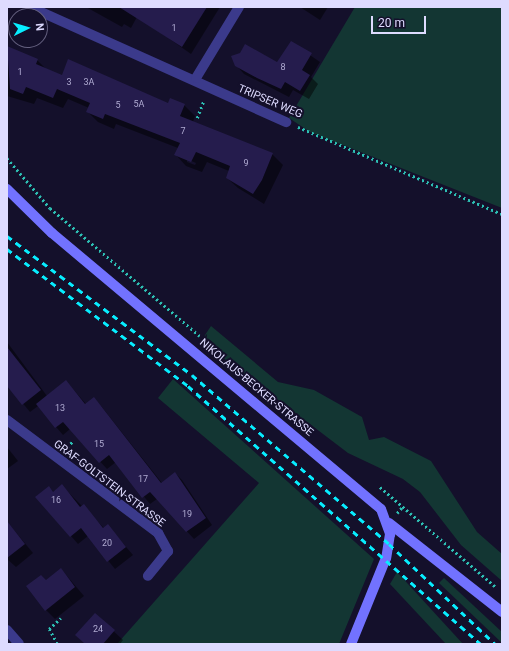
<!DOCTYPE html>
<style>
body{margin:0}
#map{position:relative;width:509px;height:651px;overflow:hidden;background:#14102b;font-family:Roboto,sans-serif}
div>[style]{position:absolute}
.green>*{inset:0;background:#133633}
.shadow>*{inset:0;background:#0007}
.building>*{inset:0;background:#251c4d}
.path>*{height:2.5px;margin-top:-1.25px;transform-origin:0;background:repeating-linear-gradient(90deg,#2dc0b4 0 2px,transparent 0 5px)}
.minor>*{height:10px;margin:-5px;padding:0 5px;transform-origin:5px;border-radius:5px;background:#3b3a8b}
.secondary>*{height:10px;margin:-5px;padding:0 5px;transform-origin:5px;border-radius:5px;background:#7272ff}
.rail>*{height:3px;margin-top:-1.5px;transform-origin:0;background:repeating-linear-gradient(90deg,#07edff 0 6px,transparent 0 11px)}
span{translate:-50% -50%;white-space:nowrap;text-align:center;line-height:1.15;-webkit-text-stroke:4px #14102b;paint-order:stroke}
.number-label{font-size:9px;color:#b0abd2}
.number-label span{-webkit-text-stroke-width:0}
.street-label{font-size:11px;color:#dedbff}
.frame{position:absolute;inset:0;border:8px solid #dedbff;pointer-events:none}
.north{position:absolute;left:8px;top:8px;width:40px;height:40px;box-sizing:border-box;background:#14102b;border:1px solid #656180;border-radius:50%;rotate:85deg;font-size:11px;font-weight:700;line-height:16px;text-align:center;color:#dedbff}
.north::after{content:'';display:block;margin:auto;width:14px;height:18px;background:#07edff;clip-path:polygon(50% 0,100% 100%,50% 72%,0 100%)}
.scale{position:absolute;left:371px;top:16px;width:55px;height:18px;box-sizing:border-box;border:2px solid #dedbff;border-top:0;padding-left:5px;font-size:12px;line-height:14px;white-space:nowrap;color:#dedbff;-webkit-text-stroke:3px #14102b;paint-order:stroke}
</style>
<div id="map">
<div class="green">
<i style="clip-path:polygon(355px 7px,502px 7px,502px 208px,310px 132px,289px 118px)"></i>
<i style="clip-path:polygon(211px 326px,278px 382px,314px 390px,362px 417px,369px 440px,384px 437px,431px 461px,477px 532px,502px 554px,502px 581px,461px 545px,420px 492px,403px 479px,348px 453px,201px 341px)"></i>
<i style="clip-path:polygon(173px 379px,374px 559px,339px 644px,117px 644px,259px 483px,158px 398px)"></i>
<i style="clip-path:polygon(397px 572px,463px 644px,446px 644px,390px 584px)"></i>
<i style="clip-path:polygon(444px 578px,502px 632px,502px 643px,439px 583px)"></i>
</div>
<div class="shadow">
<i style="clip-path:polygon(86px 7px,133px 7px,138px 15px,131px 28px,124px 24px,122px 27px)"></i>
<i style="clip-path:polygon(177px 7px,220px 7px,191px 54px,147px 23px)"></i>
<i style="clip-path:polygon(300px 7px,328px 7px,320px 20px)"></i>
<i style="clip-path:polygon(291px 42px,320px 62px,311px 77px,318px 84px,309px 99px,293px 90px,289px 97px,244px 74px,236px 65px,277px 63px)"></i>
<i style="clip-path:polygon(evenodd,7px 47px,37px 60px,48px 71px,62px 76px,168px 104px,184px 105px,195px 116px,193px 122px,272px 154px,283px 165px,264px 204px,238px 188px,227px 178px,229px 171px,207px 162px,202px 172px,186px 166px,176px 155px,178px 148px,116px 124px,114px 129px,98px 122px,87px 111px,89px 108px,68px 99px,63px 108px,37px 98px,34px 104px,7px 96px,7px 47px,187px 159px,196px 163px,195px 165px,187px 162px,187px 159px)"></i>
<i style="clip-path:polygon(7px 342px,47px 396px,66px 381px,86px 404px,101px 406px,162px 483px,175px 473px,182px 480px,212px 525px,194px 539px,157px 499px,150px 504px,116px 462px,107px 469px,70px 429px,63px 435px,38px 406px,30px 412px,7px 384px)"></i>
<i style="clip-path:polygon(7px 447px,18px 461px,7px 469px)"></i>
<i style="clip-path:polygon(62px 486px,104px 528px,108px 526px,133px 555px,115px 569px,88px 536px,78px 544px,71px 536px,53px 492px)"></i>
<i style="clip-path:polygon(8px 523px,33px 553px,16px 567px,7px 559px)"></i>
<i style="clip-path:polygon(61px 569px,84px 596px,55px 619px,46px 610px,46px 581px)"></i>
<i style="clip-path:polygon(95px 614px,123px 640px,120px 644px,85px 644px,76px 635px)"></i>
</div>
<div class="building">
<i style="clip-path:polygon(119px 7px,207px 7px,182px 47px)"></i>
<i style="clip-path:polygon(291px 41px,312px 53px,302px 70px,310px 75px,300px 91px,285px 82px,281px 89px,257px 78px,235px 66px,231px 56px,240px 53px,245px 44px,277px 62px)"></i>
<i style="clip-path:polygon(7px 46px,38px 59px,36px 64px,62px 75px,68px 59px,168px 103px,170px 98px,185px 104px,180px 116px,273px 153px,262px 180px,253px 194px,226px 178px,230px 166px,196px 152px,191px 162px,174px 155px,180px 143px,105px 114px,103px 119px,86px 112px,90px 103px,57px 89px,53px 98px,26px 87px,23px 94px,10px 89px)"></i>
<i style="clip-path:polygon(7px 347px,41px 390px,22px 405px,7px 386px)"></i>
<i style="clip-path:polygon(66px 380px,85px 404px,94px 397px,161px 483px,175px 472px,206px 518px,186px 532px,150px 492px,142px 498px,109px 455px,99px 463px,63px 422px,55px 428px,36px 404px)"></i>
<i style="clip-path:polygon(62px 484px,80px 507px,84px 504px,103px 528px,108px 524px,126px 547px,107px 562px,81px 528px,70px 537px,35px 497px,49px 486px,53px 492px)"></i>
<i style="clip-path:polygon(7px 521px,25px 544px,7px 558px)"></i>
<i style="clip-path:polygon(61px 568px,75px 587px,45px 611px,26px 586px,41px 575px,46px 580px)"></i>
<i style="clip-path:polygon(95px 613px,115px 630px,103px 644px,85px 644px,75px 635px)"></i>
</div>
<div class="path">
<i style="left:197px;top:118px;width:19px;rotate:-69deg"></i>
<i style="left:298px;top:127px;width:222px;rotate:23.1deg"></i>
<i style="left:7px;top:158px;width:66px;rotate:49.3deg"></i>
<i style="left:50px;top:208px;width:197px;rotate:40.5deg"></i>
<i style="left:67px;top:447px;width:8px;rotate:-45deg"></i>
<i style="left:380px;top:487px;width:153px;rotate:40.8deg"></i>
<i style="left:397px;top:513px;width:9px;rotate:-49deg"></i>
<i style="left:57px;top:644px;width:17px;rotate:-118deg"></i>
<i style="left:49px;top:629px;width:16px;rotate:-43deg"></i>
</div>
<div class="minor">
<i style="left:30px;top:7px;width:281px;rotate:24.2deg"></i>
<i style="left:196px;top:78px;width:83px;rotate:-58.8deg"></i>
<i style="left:7px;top:420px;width:189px;rotate:36.8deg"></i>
<i style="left:158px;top:533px;width:21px;rotate:61deg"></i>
<i style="left:168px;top:551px;width:32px;rotate:129deg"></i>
<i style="left:7px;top:630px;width:18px;rotate:49deg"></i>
</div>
<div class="secondary">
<i style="left:7px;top:189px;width:63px;rotate:44.4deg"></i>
<i style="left:52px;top:233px;width:429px;rotate:40deg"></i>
<i style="left:381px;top:509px;width:27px;rotate:70deg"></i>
<i style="left:390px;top:534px;width:24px;rotate:99deg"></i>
<i style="left:386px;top:558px;width:93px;rotate:112.1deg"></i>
<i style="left:389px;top:523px;width:144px;rotate:38.2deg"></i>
</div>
<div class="rail">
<i style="left:7px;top:236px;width:231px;rotate:36.9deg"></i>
<i style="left:192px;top:375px;width:260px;rotate:40.6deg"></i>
<i style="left:389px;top:544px;width:146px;rotate:43.3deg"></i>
<i style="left:7px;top:249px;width:227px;rotate:37.1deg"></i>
<i style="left:188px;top:386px;width:390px;rotate:41.4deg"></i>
</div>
<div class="number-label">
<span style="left:174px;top:28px">1</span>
<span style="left:283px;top:67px">8</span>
<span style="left:20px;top:72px">1</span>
<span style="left:69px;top:82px">3</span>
<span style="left:89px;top:82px">3A</span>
<span style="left:139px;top:104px">5A</span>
<span style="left:118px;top:105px">5</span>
<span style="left:183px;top:131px">7</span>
<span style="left:246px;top:163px">9</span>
<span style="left:60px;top:408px">13</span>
<span style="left:99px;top:444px">15</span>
<span style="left:143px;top:479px">17</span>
<span style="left:56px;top:500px">16</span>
<span style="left:187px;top:514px">19</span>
<span style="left:107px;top:543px">20</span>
<span style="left:98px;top:629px">24</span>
</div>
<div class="street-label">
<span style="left:270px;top:102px;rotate:23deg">TRIPSER WEG</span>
<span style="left:256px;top:388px;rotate:40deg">NIKOLAUS-BECKER-STRASSE</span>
<span style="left:109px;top:484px;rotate:37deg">GRAF-GOLTSTEIN-STRASSE</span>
</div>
<div class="frame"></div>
<div class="north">N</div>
<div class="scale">20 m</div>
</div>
